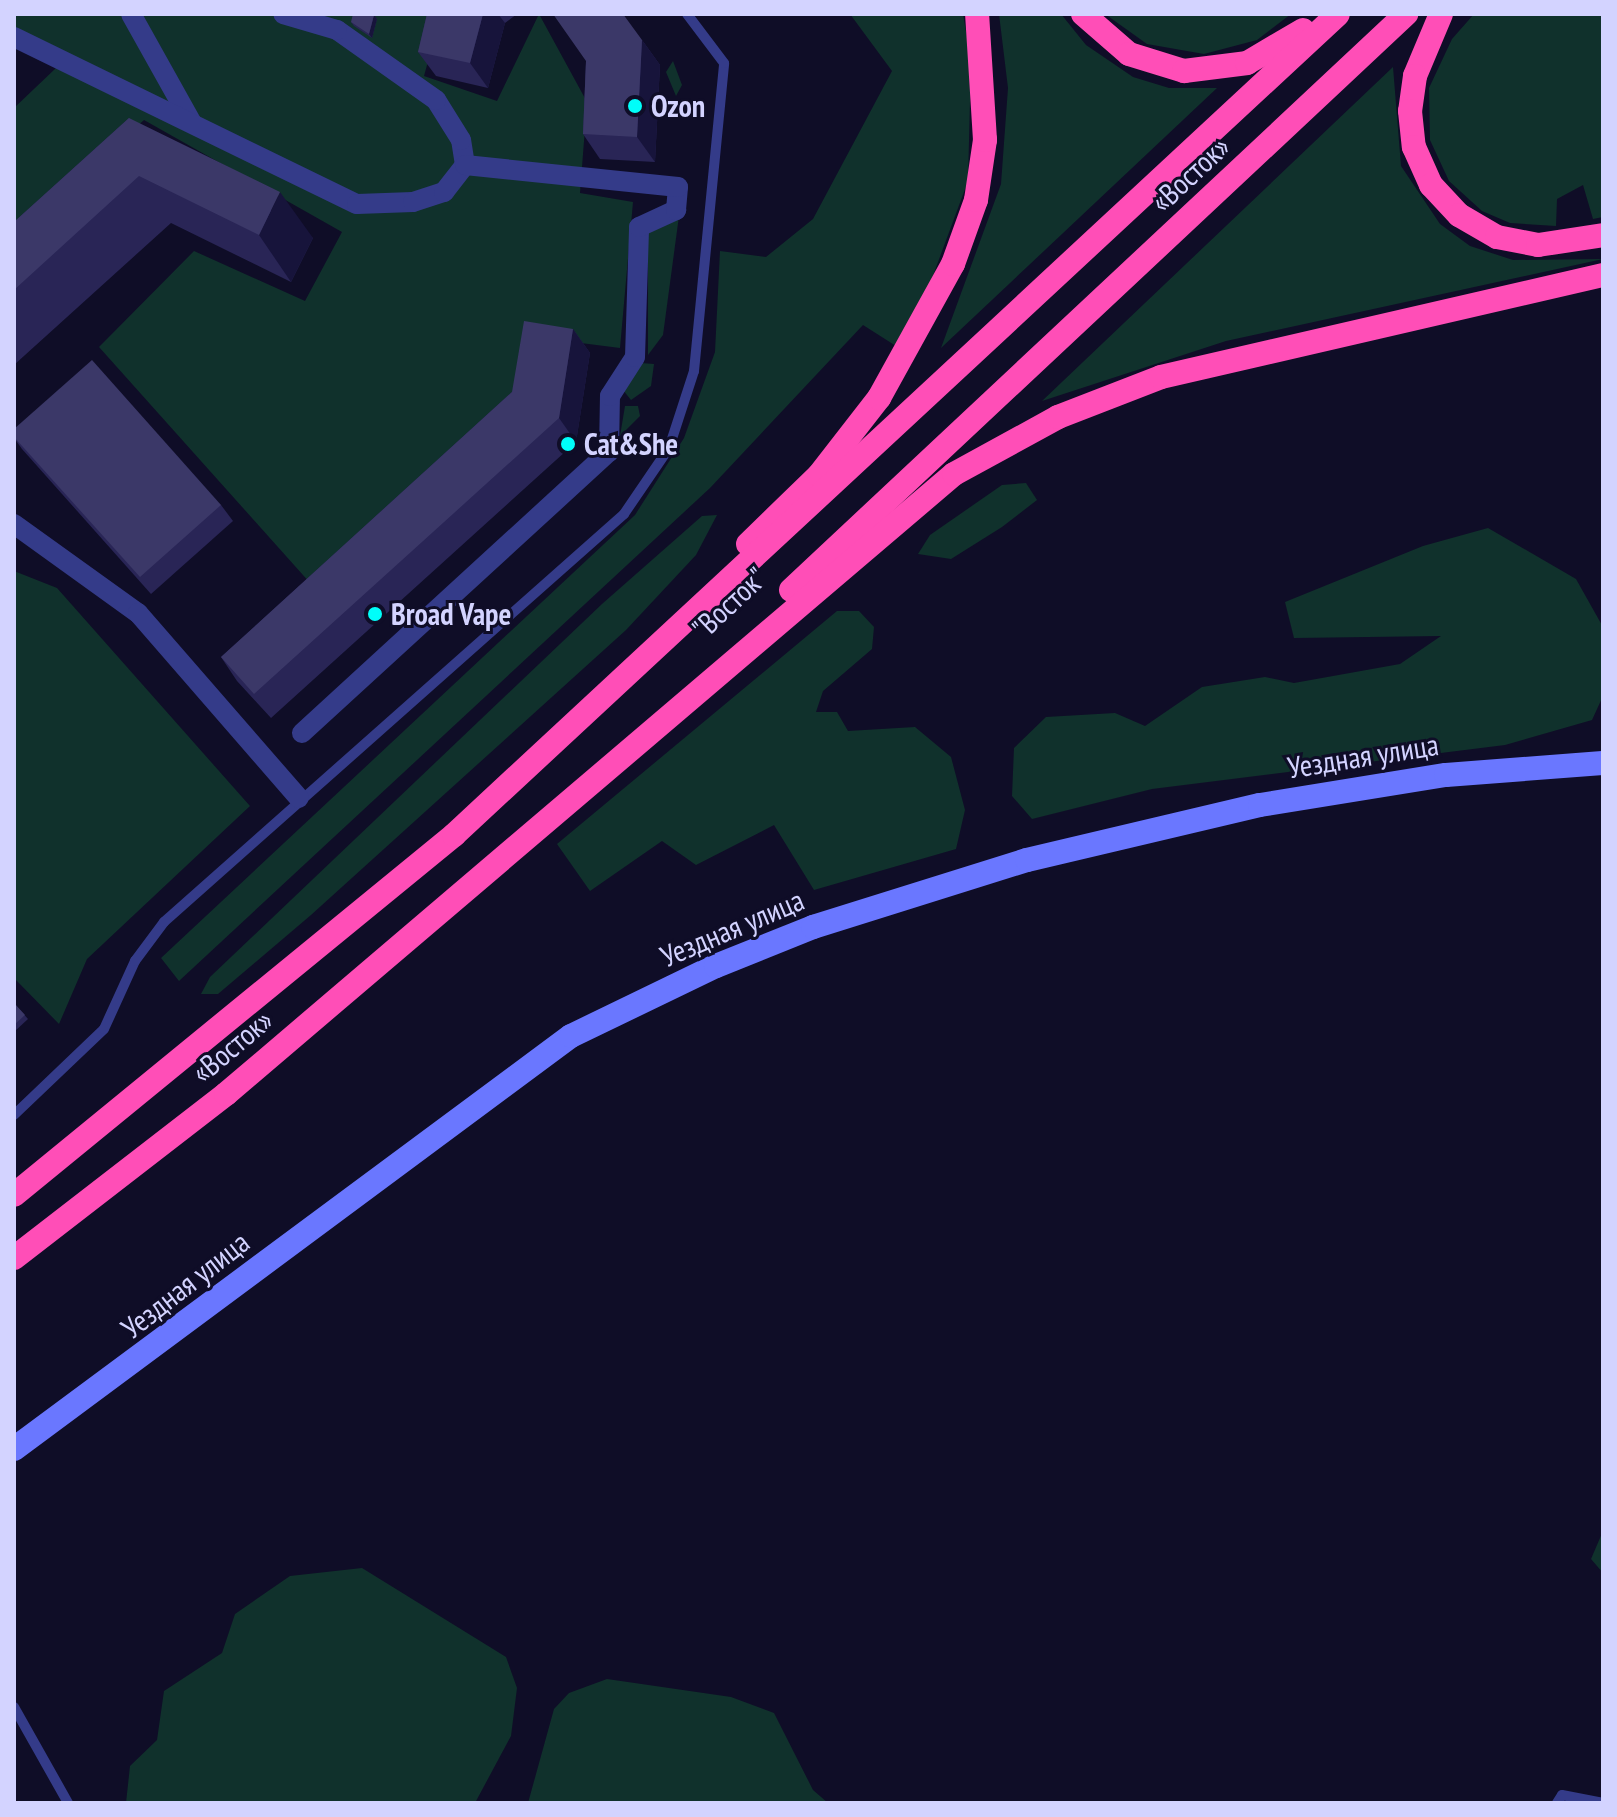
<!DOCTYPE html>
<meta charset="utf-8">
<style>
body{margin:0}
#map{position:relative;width:1617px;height:1817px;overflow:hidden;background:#0f0d27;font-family:"PT Sans Narrow",sans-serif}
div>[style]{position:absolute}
.green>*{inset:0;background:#10312c}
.lane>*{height:10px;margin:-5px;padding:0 5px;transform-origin:5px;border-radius:5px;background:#343b89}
.street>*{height:20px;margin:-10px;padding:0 10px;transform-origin:10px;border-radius:10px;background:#343b89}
.secondary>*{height:24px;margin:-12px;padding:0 12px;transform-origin:12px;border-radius:12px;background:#6a77ff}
.highway>*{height:24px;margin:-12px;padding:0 12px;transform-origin:12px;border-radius:12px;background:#ff4eb7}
.wall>*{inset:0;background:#292556}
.shaded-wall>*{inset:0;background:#17143b}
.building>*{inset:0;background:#3b3868}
.dots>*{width:22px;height:22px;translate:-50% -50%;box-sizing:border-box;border:4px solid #0f0d27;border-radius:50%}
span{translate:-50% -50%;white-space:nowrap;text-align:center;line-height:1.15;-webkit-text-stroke:6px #0f0d27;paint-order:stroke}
.poi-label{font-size:30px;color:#d3d3ff;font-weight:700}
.left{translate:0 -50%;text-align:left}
.street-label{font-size:30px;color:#d3d3ff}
.frame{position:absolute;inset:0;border:16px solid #d3d3ff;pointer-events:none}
</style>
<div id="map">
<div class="green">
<i style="clip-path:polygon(14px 14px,441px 14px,424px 76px,497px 101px,539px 14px,587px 102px,580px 193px,633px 202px,620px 348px,534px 337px,521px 413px,311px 584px,99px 347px,194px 251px,305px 301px,342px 232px,144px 120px,14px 238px,14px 108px,56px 68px,14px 47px)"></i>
<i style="clip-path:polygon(850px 14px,963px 14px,971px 61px,968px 181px,931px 281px,896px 346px,863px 325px,710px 488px,179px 981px,161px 958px,635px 515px,684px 438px,715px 352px,720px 251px,766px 257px,813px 219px,892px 71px)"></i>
<i style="clip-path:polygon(999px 14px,1061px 14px,1086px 45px,1133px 77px,1169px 88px,1217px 88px,941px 348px,1001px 184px,1008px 88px)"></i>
<i style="clip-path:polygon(1105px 14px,1291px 14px,1257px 40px,1204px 54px,1147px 44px)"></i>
<i style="clip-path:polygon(1474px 14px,1603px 14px,1603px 217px,1593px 219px,1583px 185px,1557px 199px,1556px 226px,1510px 223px,1482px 211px,1449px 181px,1430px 140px,1429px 88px,1452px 39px)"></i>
<i style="clip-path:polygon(673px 61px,682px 85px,676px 96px,666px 72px)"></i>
<i style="clip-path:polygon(1393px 67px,1401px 166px,1440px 224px,1470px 246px,1513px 260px,1603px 259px,1226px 341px,1042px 401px)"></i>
<i style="clip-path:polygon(679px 216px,663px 335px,648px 355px,648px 229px)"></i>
<i style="clip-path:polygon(641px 363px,654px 364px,651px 386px,631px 400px,623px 390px)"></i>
<i style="clip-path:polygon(625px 406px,638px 406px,640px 416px,620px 436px)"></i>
<i style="clip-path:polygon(1026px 483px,1037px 500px,1002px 527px,951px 559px,918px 554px,930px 535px,1002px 485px)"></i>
<i style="clip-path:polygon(717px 515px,696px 555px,626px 630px,311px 915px,218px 994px,201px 994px,210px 977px,602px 604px,702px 516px)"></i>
<i style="clip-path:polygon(1488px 528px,1576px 579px,1603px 627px,1603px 696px,1592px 720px,1505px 745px,1152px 789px,1032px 819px,1012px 796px,1014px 748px,1046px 717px,1115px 713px,1145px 726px,1202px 687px,1265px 677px,1294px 683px,1400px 664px,1441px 636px,1294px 638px,1285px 602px,1423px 546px)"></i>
<i style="clip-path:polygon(14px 571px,57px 588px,250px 806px,87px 959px,59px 1024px,14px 978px)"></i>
<i style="clip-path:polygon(837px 611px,859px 611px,874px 627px,872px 649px,823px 691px,816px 712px,837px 712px,848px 731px,915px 727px,951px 757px,965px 810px,956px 849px,814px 890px,774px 825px,696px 865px,662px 841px,590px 891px,557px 844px)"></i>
<i style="clip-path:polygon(1603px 1531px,1603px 1573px,1591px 1559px)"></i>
<i style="clip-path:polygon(362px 1568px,506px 1657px,517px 1688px,511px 1736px,475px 1803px,126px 1803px,130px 1766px,157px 1740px,164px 1691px,222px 1653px,235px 1614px,290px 1576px)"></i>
<i style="clip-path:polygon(607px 1679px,731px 1697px,774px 1713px,813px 1790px,828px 1803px,528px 1803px,554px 1709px,569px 1693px)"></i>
</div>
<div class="lane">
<i style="left:14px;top:1115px;width:124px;rotate:-43.7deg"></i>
<i style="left:104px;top:1029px;width:75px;rotate:-65.5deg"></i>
<i style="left:135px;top:961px;width:49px;rotate:-53.4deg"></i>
<i style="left:164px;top:922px;width:615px;rotate:-41.57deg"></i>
<i style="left:624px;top:514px;width:80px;rotate:-55.7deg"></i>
<i style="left:669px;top:448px;width:81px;rotate:-72deg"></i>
<i style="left:694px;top:371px;width:309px;rotate:-84.4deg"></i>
<i style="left:724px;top:63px;width:61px;rotate:-127.1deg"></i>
<i style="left:14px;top:1707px;width:110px;rotate:60.6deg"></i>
<i style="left:1557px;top:1803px;width:9px;rotate:-58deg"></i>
<i style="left:1562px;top:1795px;width:42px;rotate:11deg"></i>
</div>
<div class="street">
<i style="left:131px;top:14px;width:125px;rotate:60.8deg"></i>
<i style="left:14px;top:37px;width:381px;rotate:26deg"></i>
<i style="left:357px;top:204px;width:56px;rotate:-2deg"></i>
<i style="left:413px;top:202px;width:33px;rotate:-18deg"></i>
<i style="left:444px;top:192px;width:34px;rotate:-52deg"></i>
<i style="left:465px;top:165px;width:25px;rotate:-99deg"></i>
<i style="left:461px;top:140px;width:47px;rotate:-122deg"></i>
<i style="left:436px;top:100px;width:121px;rotate:-144.7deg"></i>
<i style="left:337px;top:30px;width:56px;rotate:-163.5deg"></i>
<i style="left:14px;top:524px;width:153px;rotate:35.7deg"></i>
<i style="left:138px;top:613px;width:245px;rotate:49deg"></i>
<i style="left:302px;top:733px;width:416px;rotate:-42.5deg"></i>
<i style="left:609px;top:452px;width:56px;rotate:-89deg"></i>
<i style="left:610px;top:396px;width:46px;rotate:-57.3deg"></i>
<i style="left:635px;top:357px;width:130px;rotate:-88.2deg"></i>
<i style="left:639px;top:227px;width:41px;rotate:-24.7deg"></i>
<i style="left:676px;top:210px;width:23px;rotate:-85deg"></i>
<i style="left:678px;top:187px;width:214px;rotate:-174.1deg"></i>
</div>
<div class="secondary">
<i style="left:14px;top:1449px;width:693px;rotate:-36.56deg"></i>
<i style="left:571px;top:1036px;width:161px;rotate:-25.8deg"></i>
<i style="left:716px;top:966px;width:105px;rotate:-21.9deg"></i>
<i style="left:813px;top:927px;width:224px;rotate:-17.4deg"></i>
<i style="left:1027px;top:860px;width:239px;rotate:-13.3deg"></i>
<i style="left:1260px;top:805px;width:188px;rotate:-9.2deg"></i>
<i style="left:1446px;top:775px;width:157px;rotate:-4.4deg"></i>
</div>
<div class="highway">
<i style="left:1083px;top:14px;width:61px;rotate:41deg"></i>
<i style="left:1129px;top:54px;width:58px;rotate:17.2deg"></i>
<i style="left:1184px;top:71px;width:64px;rotate:-7.2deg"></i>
<i style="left:1247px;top:63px;width:65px;rotate:-30.5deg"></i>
<i style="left:1441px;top:14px;width:67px;rotate:112.8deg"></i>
<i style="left:1415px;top:76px;width:35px;rotate:98deg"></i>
<i style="left:1410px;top:111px;width:36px;rotate:84deg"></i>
<i style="left:1414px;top:147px;width:42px;rotate:65.9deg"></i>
<i style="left:1431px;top:185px;width:41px;rotate:47deg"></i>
<i style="left:1459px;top:215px;width:44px;rotate:30.1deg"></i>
<i style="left:1497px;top:237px;width:42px;rotate:11deg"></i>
<i style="left:1538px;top:245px;width:66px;rotate:-8.7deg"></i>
<i style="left:748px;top:544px;width:99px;rotate:-44.2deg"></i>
<i style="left:819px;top:475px;width:98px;rotate:-52.1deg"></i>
<i style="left:879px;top:398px;width:153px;rotate:-61.1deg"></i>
<i style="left:953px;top:264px;width:68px;rotate:-70.2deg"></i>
<i style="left:976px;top:200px;width:61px;rotate:-81.5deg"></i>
<i style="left:985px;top:140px;width:126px;rotate:-93.6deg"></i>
<i style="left:791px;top:590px;width:843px;rotate:-43.12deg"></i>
<i style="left:14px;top:1195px;width:569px;rotate:-39.29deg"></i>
<i style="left:454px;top:835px;width:1206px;rotate:-42.88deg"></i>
<i style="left:14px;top:1258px;width:268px;rotate:-37.7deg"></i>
<i style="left:226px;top:1094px;width:956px;rotate:-40.42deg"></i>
<i style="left:954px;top:474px;width:119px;rotate:-28.7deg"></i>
<i style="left:1058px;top:417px;width:110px;rotate:-21.2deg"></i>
<i style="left:1161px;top:377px;width:454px;rotate:-13deg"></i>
</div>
<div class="wall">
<i style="clip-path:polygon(427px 14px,517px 14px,505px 23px,488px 88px,436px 76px,418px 52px)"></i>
<i style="clip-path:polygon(374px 15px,377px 19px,372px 38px,354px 26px,351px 22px)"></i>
<i style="clip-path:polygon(642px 40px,660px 65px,655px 162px,600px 159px,583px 134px,586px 61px)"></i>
<i style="clip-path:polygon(129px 118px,313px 238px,291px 282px,171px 223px,14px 365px,14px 222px)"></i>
<i style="clip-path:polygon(573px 329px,590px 353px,576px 442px,271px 718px,237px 681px,221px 657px,512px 392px)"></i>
<i style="clip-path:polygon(14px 429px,221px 505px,233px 521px,151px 594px,22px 449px,14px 438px)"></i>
<i style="clip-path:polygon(14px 1003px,28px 1019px,14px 1032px)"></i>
</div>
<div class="shaded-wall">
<i style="clip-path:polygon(483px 14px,498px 14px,505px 23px,488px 88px,470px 63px)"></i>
<i style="clip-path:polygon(374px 15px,377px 19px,372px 38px,369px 34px)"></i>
<i style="clip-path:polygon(642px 40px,660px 65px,655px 162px,637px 137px)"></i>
<i style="clip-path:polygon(280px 192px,313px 238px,291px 282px,259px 235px)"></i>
<i style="clip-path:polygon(573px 329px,590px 353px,576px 442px,559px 418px)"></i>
</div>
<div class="building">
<i style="clip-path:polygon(353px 14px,374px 15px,369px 34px,351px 22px)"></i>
<i style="clip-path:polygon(427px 14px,483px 14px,470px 63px,418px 52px)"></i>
<i style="clip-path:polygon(553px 14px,623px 14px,642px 40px,637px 137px,583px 134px,586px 61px)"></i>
<i style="clip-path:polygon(129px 118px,280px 192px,259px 235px,139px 176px,14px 290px,14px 222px)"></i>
<i style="clip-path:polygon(524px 321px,573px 329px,559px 418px,254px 694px,221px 657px,512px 392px)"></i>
<i style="clip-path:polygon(92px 360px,221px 505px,140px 577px,14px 437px,14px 429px)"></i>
<i style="clip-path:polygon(14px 1003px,25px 1015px,14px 1025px)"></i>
</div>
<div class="dots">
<i style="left:635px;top:106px;background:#00fefa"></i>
<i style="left:568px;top:444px;background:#00fefa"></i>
<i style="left:375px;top:614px;background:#00fefa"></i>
</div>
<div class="poi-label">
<span class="left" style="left:651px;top:106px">Ozon</span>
<span class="left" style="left:584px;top:444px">Cat&amp;She</span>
<span class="left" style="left:391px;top:614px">Broad Vape</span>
</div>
<div class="street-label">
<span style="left:1190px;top:174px;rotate:-43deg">«Восток»</span>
<span style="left:729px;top:603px;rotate:-43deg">"Восток"</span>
<span style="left:1363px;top:756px;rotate:-9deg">Уездная улица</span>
<span style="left:732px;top:928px;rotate:-23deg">Уездная улица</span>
<span style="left:232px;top:1046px;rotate:-40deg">«Восток»</span>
<span style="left:185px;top:1285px;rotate:-38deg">Уездная улица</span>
</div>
<div class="frame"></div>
</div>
